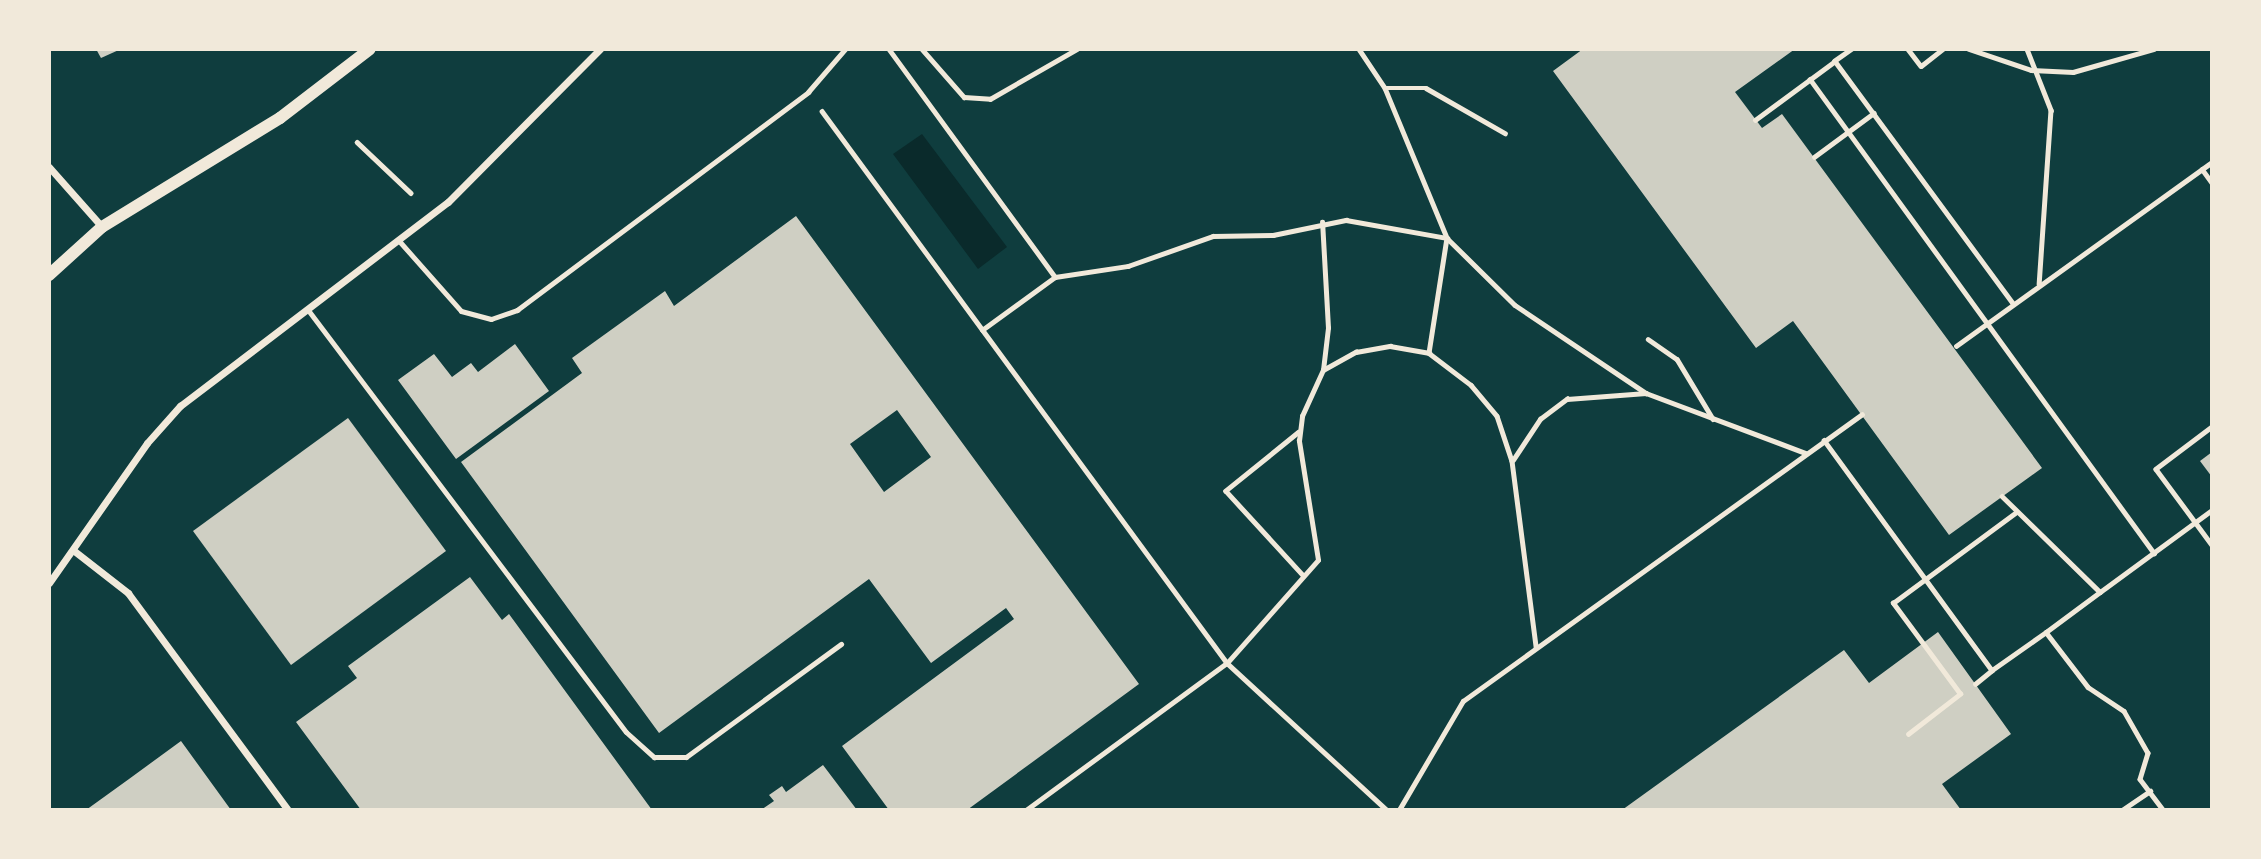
<!DOCTYPE html>
<style>
body{margin:0}
#map{position:relative;width:2261px;height:859px;overflow:hidden;background:#0f3d3e;font-family:"PT Sans",sans-serif}
div>[style]{position:absolute}
.water>*{inset:0;background:#0a2a2b}
.building>*{inset:0;background:#cfcfc3}
.path>*{height:4.5px;margin:-2.25px;padding:0 2.25px;transform-origin:2.25px;border-radius:2.25px;background:#f1e9da}
.service>*{height:5px;margin:-2.5px;padding:0 2.5px;transform-origin:2.5px;border-radius:2.5px;background:#f1e9da}
.minor>*{height:7px;margin:-3.5px;padding:0 3.5px;transform-origin:3.5px;border-radius:3.5px;background:#f1e9da}
.tertiary>*{height:12px;margin:-6px;padding:0 6px;transform-origin:6px;border-radius:6px;background:#f1e9da}
span{translate:-50% -50%;white-space:nowrap;text-align:center;line-height:1.15;-webkit-text-stroke:6px #f1e9da;paint-order:stroke}
.frame{position:absolute;inset:0;border:51px solid #f1e9da;pointer-events:none}
</style>
<div id="map">
<div class="water">
<i style="clip-path:polygon(922px 134px,1007px 247px,978px 269px,893px 154px)"></i>
</div>
<div class="building">
<i style="clip-path:polygon(96px 49px,121px 49px,101px 58px)"></i>
<i style="clip-path:polygon(1583px 49px,1795px 49px,1735px 92px,1762px 128px,1782px 114px,2042px 468px,1949px 535px,1793px 321px,1756px 348px,1553px 71px)"></i>
<i style="clip-path:polygon(evenodd,796px 216px,1139px 684px,967px 810px,889px 810px,842px 746px,1014px 619px,1006px 608px,931px 663px,869px 579px,659px 733px,461px 462px,582px 373px,572px 358px,665px 291px,674px 306px,796px 216px,897px 410px,931px 457px,884px 492px,850px 444px,897px 410px)"></i>
<i style="clip-path:polygon(515px 344px,549px 391px,456px 459px,398px 380px,434px 354px,452px 377px,471px 363px,478px 372px)"></i>
<i style="clip-path:polygon(348px 418px,446px 551px,291px 665px,193px 531px)"></i>
<i style="clip-path:polygon(2212px 452px,2212px 477px,2200px 461px)"></i>
<i style="clip-path:polygon(470px 577px,502px 620px,509px 614px,652px 810px,361px 810px,296px 722px,357px 678px,348px 666px)"></i>
<i style="clip-path:polygon(1938px 632px,2011px 734px,1942px 784px,1961px 810px,1622px 810px,1844px 650px,1869px 683px)"></i>
<i style="clip-path:polygon(181px 741px,231px 810px,86px 810px,129px 779px)"></i>
<i style="clip-path:polygon(823px 765px,857px 810px,761px 810px,774px 801px,769px 795px,782px 786px,786px 792px)"></i>
</div>
<div class="path">
<i style="left:889px;top:49px;width:282px;rotate:53.9deg"></i>
<i style="left:922px;top:49px;width:64px;rotate:48.8deg"></i>
<i style="left:964px;top:97px;width:26px;rotate:4deg"></i>
<i style="left:990px;top:99px;width:100px;rotate:-29.9deg"></i>
<i style="left:1359px;top:49px;width:47px;rotate:56.3deg"></i>
<i style="left:1385px;top:88px;width:162px;rotate:67.5deg"></i>
<i style="left:1447px;top:238px;width:95px;rotate:44.6deg"></i>
<i style="left:1515px;top:305px;width:158px;rotate:33.9deg"></i>
<i style="left:1646px;top:393px;width:171px;rotate:20.6deg"></i>
<i style="left:1852px;top:49px;width:21px;rotate:145deg"></i>
<i style="left:1835px;top:61px;width:300px;rotate:53.7deg"></i>
<i style="left:1908px;top:49px;width:21px;rotate:53deg"></i>
<i style="left:1921px;top:66px;width:28px;rotate:-38deg"></i>
<i style="left:1969px;top:49px;width:65px;rotate:18.7deg"></i>
<i style="left:2031px;top:70px;width:42px;rotate:2.7deg"></i>
<i style="left:2073px;top:72px;width:84px;rotate:-15.9deg"></i>
<i style="left:2027px;top:49px;width:66px;rotate:68.5deg"></i>
<i style="left:2051px;top:110px;width:174px;rotate:93.9deg"></i>
<i style="left:1810px;top:79px;width:586px;rotate:54.03deg"></i>
<i style="left:1385px;top:88px;width:41px"></i>
<i style="left:1426px;top:88px;width:91px;rotate:29.7deg"></i>
<i style="left:822px;top:111px;width:685px;rotate:53.73deg"></i>
<i style="left:1227px;top:663px;width:217px;rotate:42.6deg"></i>
<i style="left:1755px;top:120px;width:99px;rotate:-36.4deg"></i>
<i style="left:357px;top:142px;width:74px;rotate:43.4deg"></i>
<i style="left:1814px;top:157px;width:74px;rotate:-36.3deg"></i>
<i style="left:2202px;top:169px;width:17px;rotate:54deg"></i>
<i style="left:982px;top:330px;width:90px;rotate:-36deg"></i>
<i style="left:1055px;top:277px;width:74px;rotate:-8.6deg"></i>
<i style="left:1128px;top:266px;width:90px;rotate:-19.4deg"></i>
<i style="left:1213px;top:236px;width:60px;rotate:-1deg"></i>
<i style="left:1273px;top:235px;width:75px;rotate:-11.6deg"></i>
<i style="left:1346px;top:220px;width:103px;rotate:10.1deg"></i>
<i style="left:1447px;top:238px;width:116px;rotate:98.9deg"></i>
<i style="left:1648px;top:339px;width:35px;rotate:35deg"></i>
<i style="left:1677px;top:359px;width:70px;rotate:59deg"></i>
<i style="left:1956px;top:346px;width:315px;rotate:-35.7deg"></i>
<i style="left:1323px;top:370px;width:38px;rotate:-29deg"></i>
<i style="left:1356px;top:352px;width:35px;rotate:-10deg"></i>
<i style="left:1390px;top:346px;width:40px;rotate:10deg"></i>
<i style="left:1429px;top:353px;width:53px;rotate:37.3deg"></i>
<i style="left:1471px;top:385px;width:40px;rotate:50deg"></i>
<i style="left:1497px;top:416px;width:47px;rotate:71.6deg"></i>
<i style="left:1512px;top:461px;width:188px;rotate:82.6deg"></i>
<i style="left:2212px;top:427px;width:70px;rotate:143.1deg"></i>
<i style="left:2156px;top:469px;width:94px;rotate:53.6deg"></i>
<i style="left:1299px;top:432px;width:94px;rotate:141.1deg"></i>
<i style="left:1226px;top:491px;width:114px;rotate:47.5deg"></i>
<i style="left:1824px;top:440px;width:285px;rotate:53.9deg"></i>
<i style="left:1992px;top:670px;width:66px;rotate:-35.1deg"></i>
<i style="left:2046px;top:632px;width:69px;rotate:52.6deg"></i>
<i style="left:2088px;top:687px;width:43px;rotate:33.7deg"></i>
<i style="left:2124px;top:711px;width:48px;rotate:60.3deg"></i>
<i style="left:2148px;top:753px;width:27px;rotate:107deg"></i>
<i style="left:2140px;top:779px;width:39px;rotate:53deg"></i>
<i style="left:1513px;top:460px;width:49px;rotate:-56.6deg"></i>
<i style="left:1540px;top:419px;width:34px;rotate:-37deg"></i>
<i style="left:1567px;top:399px;width:79px;rotate:-4.3deg"></i>
<i style="left:2002px;top:496px;width:137px;rotate:44.4deg"></i>
<i style="left:2100px;top:592px;width:139px;rotate:-36.2deg"></i>
<i style="left:2046px;top:632px;width:67px;rotate:-36.5deg"></i>
<i style="left:1975px;top:684px;width:22px;rotate:-39deg"></i>
<i style="left:1908px;top:734px;width:66px;rotate:-37.6deg"></i>
<i style="left:1960px;top:694px;width:113px;rotate:-126.4deg"></i>
<i style="left:1893px;top:603px;width:152px;rotate:-36.4deg"></i>
<i style="left:1026px;top:810px;width:249px;rotate:-36.2deg"></i>
<i style="left:1227px;top:663px;width:137px;rotate:-48.5deg"></i>
<i style="left:1318px;top:560px;width:121px;rotate:-99.1deg"></i>
<i style="left:1299px;top:441px;width:25px;rotate:-83deg"></i>
<i style="left:1302px;top:416px;width:51px;rotate:-65.5deg"></i>
<i style="left:1323px;top:370px;width:42px;rotate:-83.2deg"></i>
<i style="left:1328px;top:328px;width:106px;rotate:-93.2deg"></i>
<i style="left:1399px;top:810px;width:126px;rotate:-59.6deg"></i>
<i style="left:1463px;top:701px;width:491px;rotate:-35.7deg"></i>
<i style="left:2122px;top:810px;width:34px;rotate:-34deg"></i>
</div>
<div class="service">
<i style="left:400px;top:242px;width:92px;rotate:48.5deg"></i>
<i style="left:461px;top:311px;width:31px;rotate:15deg"></i>
<i style="left:491px;top:319px;width:28px;rotate:-19deg"></i>
<i style="left:517px;top:310px;width:364px;rotate:-36.8deg"></i>
<i style="left:808px;top:92px;width:57px;rotate:-49.3deg"></i>
<i style="left:308px;top:310px;width:528px;rotate:53deg"></i>
<i style="left:626px;top:732px;width:38px;rotate:42deg"></i>
<i style="left:654px;top:757px;width:32px"></i>
<i style="left:686px;top:757px;width:192px;rotate:-36.1deg"></i>
</div>
<div class="minor">
<i style="left:49px;top:167px;width:80px;rotate:48.5deg"></i>
<i style="left:73px;top:550px;width:70px;rotate:38deg"></i>
<i style="left:128px;top:593px;width:270px;rotate:53.6deg"></i>
<i style="left:49px;top:583px;width:171px;rotate:-55deg"></i>
<i style="left:147px;top:443px;width:50px;rotate:-48.3deg"></i>
<i style="left:180px;top:406px;width:337px;rotate:-37.3deg"></i>
<i style="left:448px;top:202px;width:216px;rotate:-45.2deg"></i>
</div>
<div class="tertiary">
<i style="left:49px;top:275px;width:72px;rotate:-42.2deg"></i>
<i style="left:102px;top:227px;width:209px;rotate:-31.5deg"></i>
<i style="left:280px;top:118px;width:113px;rotate:-37.5deg"></i>
</div>
<div class="frame"></div>
</div>
